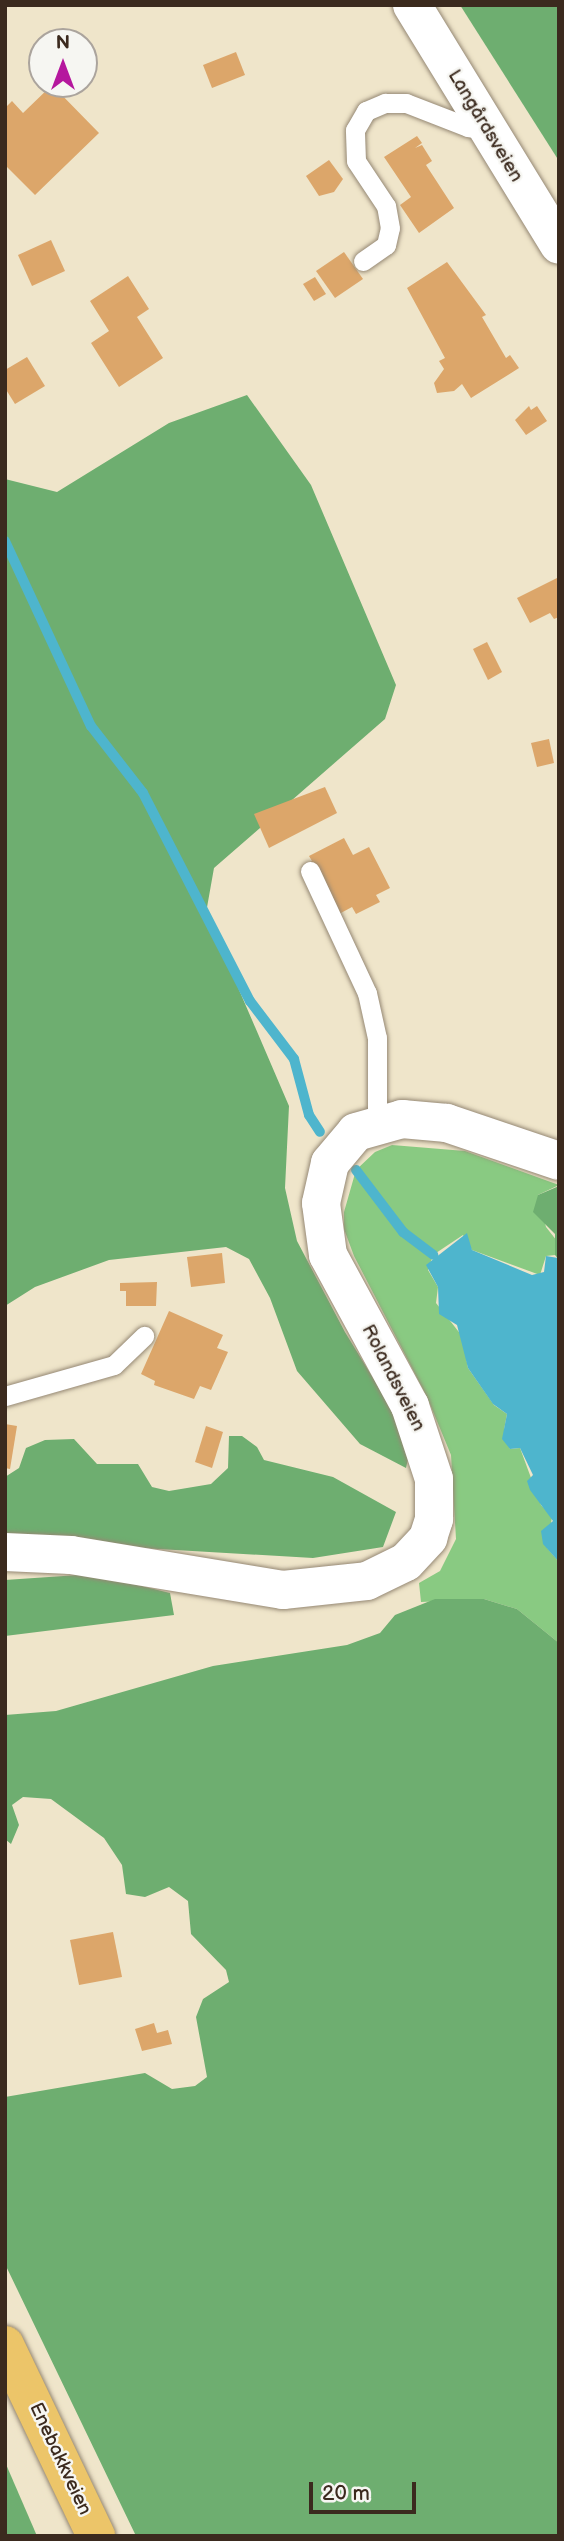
<!DOCTYPE html>
<meta charset="utf-8">
<style>
body{margin:0}
#map{position:relative;width:564px;height:2541px;overflow:hidden;background:#efe5ca;font-family:"Balsamiq Sans",sans-serif}
div>[style]{position:absolute}
.green>*{inset:0;background:#89ca82}
.forest>*{inset:0;background:#6eae70}
.water>*{inset:0;background:#4eb5cd}
.stream>*{height:10px;margin:-5px;padding:0 5px;transform-origin:5px;border-radius:5px;background:#4eb5cd}
.building>*{inset:0;background:#dca66a}
.roads{filter:drop-shadow(0 0 2px #958874) drop-shadow(0 0 2px #958874)}
.service>*{height:19px;margin:-9.5px;padding:0 9.5px;transform-origin:9.5px;border-radius:9.5px;background:#fff}
.minor>*{height:38px;margin:-19px;padding:0 19px;transform-origin:19px;border-radius:19px;background:#fff}
.primary>*{height:38px;margin:-19px;padding:0 19px;transform-origin:19px;border-radius:19px;background:#ecc569}
span{translate:-50% -50%;white-space:nowrap;text-align:center;line-height:1.15;-webkit-text-stroke:5px #f6f6f2;paint-order:stroke}
.street-label{font-size:19px;color:#3b2a1e}
.frame{position:absolute;inset:0;border:7px solid #3b2a1e;pointer-events:none}
.north{position:absolute;left:28px;top:28px;width:70px;height:70px;box-sizing:border-box;background:#f6f6f2;border:2px solid #aba49d;border-radius:50%;rotate:0deg;font-size:19px;font-weight:700;line-height:28px;text-align:center;color:#3b2a1e}
.north::after{content:'';display:block;margin:auto;width:24px;height:32px;background:#b5179e;clip-path:polygon(50% 0,100% 100%,50% 72%,0 100%)}
.scale{position:absolute;left:309px;top:2482px;width:107px;height:32px;box-sizing:border-box;border:4px solid #3b2a1e;border-top:0;padding-left:9px;font-size:21px;line-height:24px;white-space:nowrap;color:#3b2a1e;-webkit-text-stroke:5px #f6f6f2;paint-order:stroke}
</style>
<div id="map">
<div class="green">
<i style="clip-path:polygon(392px 1145px,465px 1151px,559px 1185px,538px 1195px,546px 1227px,557px 1241px,555px 1255px,546px 1256px,540px 1275px,472px 1250px,463px 1235px,433px 1255px,428px 1270px,438px 1287px,436px 1303px,462px 1336px,468px 1368px,494px 1405px,507px 1414px,504px 1430px,510px 1449px,520px 1448px,541px 1505px,552px 1517px,547px 1548px,559px 1562px,559px 1643px,517px 1609px,484px 1599px,421px 1602px,419px 1583px,440px 1571px,456px 1539px,451px 1455px,427px 1397px,354px 1256px,344px 1229px,344px 1212px,356px 1170px,375px 1152px)"></i>
</div>
<div class="forest">
<i style="clip-path:polygon(460px 5px,559px 5px,559px 161px)"></i>
<i style="clip-path:polygon(247px 395px,311px 485px,396px 685px,385px 719px,214px 868px,206px 913px,289px 1106px,285px 1188px,297px 1241px,345px 1332px,412px 1442px,406px 1468px,360px 1444px,297px 1371px,270px 1298px,249px 1259px,226px 1247px,109px 1260px,35px 1287px,5px 1306px,5px 479px,57px 492px,169px 423px)"></i>
<i style="clip-path:polygon(559px 1186px,559px 1260px,555px 1255px,555px 1234px,533px 1212px,538px 1195px)"></i>
<i style="clip-path:polygon(229px 1436px,242px 1436px,257px 1447px,264px 1460px,333px 1477px,396px 1512px,383px 1547px,313px 1558px,5px 1540px,5px 1477px,19px 1468px,26px 1448px,45px 1440px,74px 1439px,97px 1464px,138px 1464px,152px 1487px,169px 1491px,211px 1484px,228px 1468px)"></i>
<i style="clip-path:polygon(93px 1574px,170px 1593px,174px 1615px,5px 1636px,5px 1580px)"></i>
<i style="clip-path:polygon(435px 1599px,484px 1599px,517px 1609px,559px 1643px,559px 2536px,136px 2536px,5px 2264px,5px 2097px,145px 2073px,172px 2089px,195px 2086px,207px 2077px,196px 2017px,203px 1999px,229px 1982px,226px 1970px,191px 1934px,188px 1901px,169px 1887px,145px 1897px,126px 1894px,122px 1865px,104px 1838px,51px 1799px,23px 1797px,12px 1805px,19px 1825px,11px 1844px,5px 1839px,5px 1715px,56px 1711px,213px 1666px,347px 1645px,380px 1633px,395px 1615px)"></i>
<i style="clip-path:polygon(5px 2462px,37px 2536px,5px 2536px)"></i>
</div>
<div class="water">
<i style="clip-path:polygon(467px 1233px,472px 1250px,532px 1275px,544px 1272px,546px 1256px,558px 1258px,559px 1562px,543px 1544px,541px 1531px,553px 1521px,530px 1490px,527px 1481px,533px 1475px,520px 1448px,510px 1449px,502px 1439px,507px 1414px,493px 1404px,468px 1368px,457px 1325px,439px 1314px,438px 1287px,426px 1265px)"></i>
</div>
<div class="stream">
<i style="left:5px;top:541px;width:204px;rotate:65.1deg"></i>
<i style="left:91px;top:726px;width:85px;rotate:52.2deg"></i>
<i style="left:143px;top:793px;width:234px;rotate:62.8deg"></i>
<i style="left:250px;top:1001px;width:73px;rotate:52.8deg"></i>
<i style="left:294px;top:1059px;width:58px;rotate:75deg"></i>
<i style="left:309px;top:1115px;width:20px;rotate:57deg"></i>
<i style="left:356px;top:1170px;width:78px;rotate:52.8deg"></i>
<i style="left:403px;top:1232px;width:38px;rotate:37deg"></i>
</div>
<div class="building">
<i style="clip-path:polygon(236px 52px,245px 75px,212px 88px,203px 65px)"></i>
<i style="clip-path:polygon(52px 85px,99px 133px,35px 195px,5px 165px,5px 108px,12px 101px,23px 113px)"></i>
<i style="clip-path:polygon(417px 136px,422px 143px,415px 148px,422px 145px,432px 161px,426px 165px,454px 208px,419px 233px,400px 205px,411px 197px,384px 157px)"></i>
<i style="clip-path:polygon(329px 160px,343px 179px,334px 192px,319px 196px,306px 176px)"></i>
<i style="clip-path:polygon(51px 240px,65px 271px,32px 286px,18px 255px)"></i>
<i style="clip-path:polygon(344px 252px,363px 279px,335px 298px,316px 271px)"></i>
<i style="clip-path:polygon(447px 262px,486px 315px,482px 317px,506px 358px,510px 355px,519px 368px,471px 398px,462px 384px,454px 391px,437px 393px,434px 383px,444px 369px,439px 361px,445px 358px,407px 288px)"></i>
<i style="clip-path:polygon(128px 276px,149px 309px,137px 317px,163px 358px,119px 387px,91px 343px,109px 331px,90px 301px)"></i>
<i style="clip-path:polygon(315px 277px,326px 294px,314px 301px,303px 284px)"></i>
<i style="clip-path:polygon(27px 357px,45px 386px,15px 404px,5px 388px,5px 370px)"></i>
<i style="clip-path:polygon(529px 406px,531px 410px,537px 406px,547px 421px,526px 435px,515px 420px)"></i>
<i style="clip-path:polygon(559px 577px,559px 617px,554px 619px,550px 613px,530px 623px,517px 598px)"></i>
<i style="clip-path:polygon(487px 642px,502px 672px,488px 680px,473px 649px)"></i>
<i style="clip-path:polygon(549px 739px,554px 763px,537px 767px,531px 743px)"></i>
<i style="clip-path:polygon(325px 787px,337px 813px,269px 848px,254px 814px)"></i>
<i style="clip-path:polygon(344px 838px,353px 855px,369px 847px,390px 888px,376px 895px,380px 902px,356px 914px,352px 907px,339px 914px,307px 864px,312px 861px,309px 856px)"></i>
<i style="clip-path:polygon(222px 1253px,225px 1283px,191px 1287px,187px 1257px)"></i>
<i style="clip-path:polygon(157px 1282px,156px 1306px,126px 1306px,126px 1291px,120px 1291px,120px 1283px)"></i>
<i style="clip-path:polygon(169px 1311px,223px 1335px,217px 1348px,228px 1352px,211px 1390px,200px 1386px,194px 1399px,154px 1385px,155px 1381px,141px 1374px)"></i>
<i style="clip-path:polygon(5px 1424px,17px 1426px,10px 1469px,5px 1468px)"></i>
<i style="clip-path:polygon(206px 1426px,223px 1432px,212px 1468px,195px 1462px)"></i>
<i style="clip-path:polygon(113px 1932px,122px 1977px,79px 1985px,70px 1940px)"></i>
<i style="clip-path:polygon(154px 2023px,157px 2033px,168px 2030px,172px 2044px,142px 2051px,135px 2029px)"></i>
</div>
<div class="roads">
<div class="service">
<i style="left:363px;top:261px;width:28px;rotate:-35deg"></i>
<i style="left:386px;top:245px;width:17px;rotate:-77deg"></i>
<i style="left:390px;top:228px;width:22px;rotate:-100deg"></i>
<i style="left:386px;top:206px;width:54px;rotate:-123.7deg"></i>
<i style="left:356px;top:161px;width:31px;rotate:-92deg"></i>
<i style="left:355px;top:130px;width:22px;rotate:-60deg"></i>
<i style="left:366px;top:111px;width:21px;rotate:-23deg"></i>
<i style="left:385px;top:103px;width:21px"></i>
<i style="left:406px;top:103px;width:66px;rotate:21.2deg"></i>
<i style="left:468px;top:127px;width:20px;rotate:9deg"></i>
<i style="left:310px;top:871px;width:135px;rotate:65deg"></i>
<i style="left:367px;top:993px;width:46px;rotate:77.5deg"></i>
<i style="left:377px;top:1038px;width:84px;rotate:90deg"></i>
<i style="left:5px;top:1396px;width:113px;rotate:-15.9deg"></i>
<i style="left:114px;top:1365px;width:42px;rotate:-44deg"></i>
</div>
<div class="minor">
<i style="left:412px;top:5px;width:281px;rotate:58.5deg"></i>
<i style="left:5px;top:1552px;width:66px;rotate:2.6deg"></i>
<i style="left:71px;top:1555px;width:215px;rotate:9.4deg"></i>
<i style="left:283px;top:1590px;width:84px;rotate:-6.1deg"></i>
<i style="left:367px;top:1581px;width:43px;rotate:-26deg"></i>
<i style="left:406px;top:1562px;width:33px;rotate:-47deg"></i>
<i style="left:428px;top:1538px;width:20px;rotate:-72deg"></i>
<i style="left:434px;top:1519px;width:40px;rotate:-90deg"></i>
<i style="left:434px;top:1479px;width:77px;rotate:-108.2deg"></i>
<i style="left:410px;top:1406px;width:172px;rotate:-118.5deg"></i>
<i style="left:328px;top:1255px;width:52px;rotate:-97.7deg"></i>
<i style="left:321px;top:1203px;width:41px;rotate:-77.3deg"></i>
<i style="left:330px;top:1163px;width:40px;rotate:-50deg"></i>
<i style="left:356px;top:1132px;width:48px;rotate:-15.8deg"></i>
<i style="left:402px;top:1119px;width:45px;rotate:5.1deg"></i>
<i style="left:447px;top:1123px;width:118px;rotate:18.7deg"></i>
</div>
<div class="primary">
<i style="left:5px;top:2345px;width:212px;rotate:64.5deg"></i>
</div>
</div>
<div class="street-label">
<span style="left:485px;top:126px;rotate:59deg">Langårdsveien</span>
<span style="left:393px;top:1378px;rotate:63deg">Rolandsveien</span>
<span style="left:60px;top:2459px;rotate:65deg">Enebakkveien</span>
</div>
<div class="frame"></div>
<div class="north">N</div>
<div class="scale">20 m</div>
</div>
